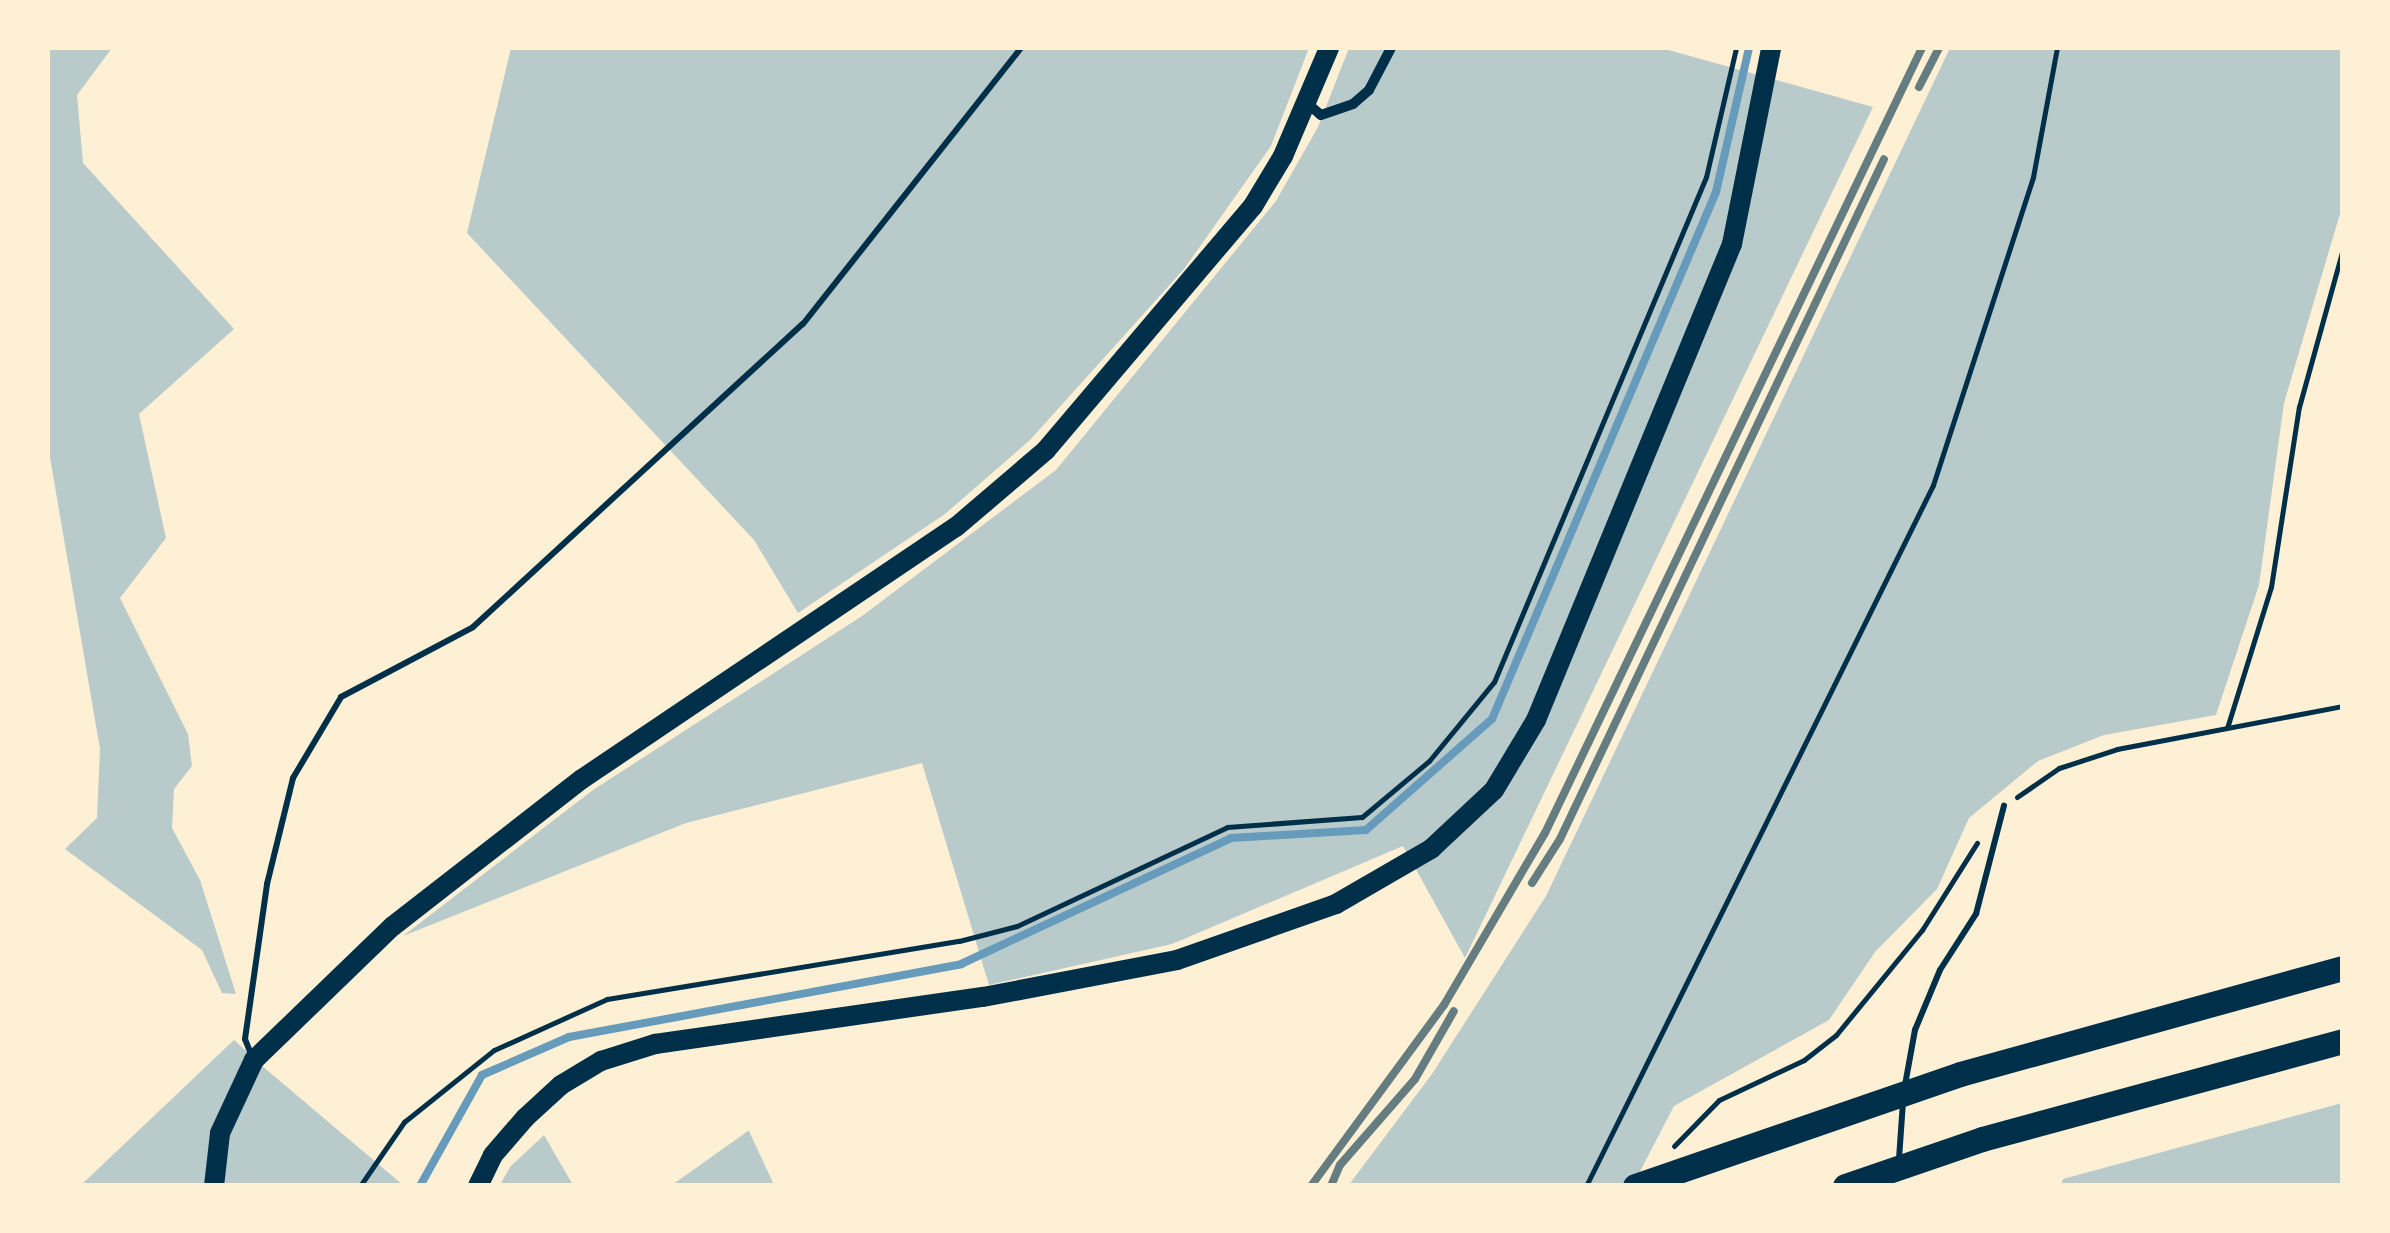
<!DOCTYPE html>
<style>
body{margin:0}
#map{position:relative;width:2390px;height:1233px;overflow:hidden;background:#fdf0d5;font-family:"Fira Sans",sans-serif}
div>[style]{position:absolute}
.green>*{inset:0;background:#b9caca}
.stream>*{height:8px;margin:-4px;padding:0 4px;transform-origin:4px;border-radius:4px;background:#669bbc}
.path>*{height:5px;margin:-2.5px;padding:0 2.5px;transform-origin:2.5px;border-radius:2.5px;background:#003049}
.service>*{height:6px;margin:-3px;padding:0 3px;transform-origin:3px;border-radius:3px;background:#003049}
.minor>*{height:10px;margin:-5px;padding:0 5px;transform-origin:5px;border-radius:5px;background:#003049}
.secondary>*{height:20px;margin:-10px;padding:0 10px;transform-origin:10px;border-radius:10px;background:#003049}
.motorway>*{height:25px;margin:-12.5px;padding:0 12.5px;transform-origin:12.5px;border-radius:12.5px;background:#003049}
.rail>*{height:8px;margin:-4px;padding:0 4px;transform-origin:4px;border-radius:4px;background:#657d81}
span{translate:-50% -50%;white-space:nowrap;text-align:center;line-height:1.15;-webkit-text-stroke:10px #fdf0d5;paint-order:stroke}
.frame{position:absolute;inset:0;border:50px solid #fdf0d5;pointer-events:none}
</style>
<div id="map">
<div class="green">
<i style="clip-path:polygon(48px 48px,112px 48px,77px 95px,83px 163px,234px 329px,139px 414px,166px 538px,120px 598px,188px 734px,192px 766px,174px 789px,172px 828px,200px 880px,236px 994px,222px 993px,202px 950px,65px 849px,97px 818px,100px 749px,48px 446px)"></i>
<i style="clip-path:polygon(511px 48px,1309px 48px,1271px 146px,1184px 269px,1030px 440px,945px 514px,798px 613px,754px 540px,467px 233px)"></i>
<i style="clip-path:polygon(1349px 48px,1661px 48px,1873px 107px,1465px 958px,1403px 846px,1172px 944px,989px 985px,922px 763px,686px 823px,403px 936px,593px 790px,862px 616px,1056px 470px,1276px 201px,1318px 127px)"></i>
<i style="clip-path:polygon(1950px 48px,2342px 48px,2342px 207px,2284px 403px,2259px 585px,2216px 715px,2104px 735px,2038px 761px,1969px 818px,1937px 889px,1875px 952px,1829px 1020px,1674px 1106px,1633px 1185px,1348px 1186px,1432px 1074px,1546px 896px)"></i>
<i style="clip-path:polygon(234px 1040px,268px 1071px,403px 1185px,80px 1186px)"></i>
<i style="clip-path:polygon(2342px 1103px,2342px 1185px,2061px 1185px,2063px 1179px)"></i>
<i style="clip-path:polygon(749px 1131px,774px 1185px,672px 1185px,748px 1131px)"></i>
<i style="clip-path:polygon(544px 1135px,573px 1185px,500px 1185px,510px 1167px)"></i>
</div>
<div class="stream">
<i style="left:420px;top:1186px;width:127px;rotate:-60.8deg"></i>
<i style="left:482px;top:1075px;width:95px;rotate:-23.6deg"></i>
<i style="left:569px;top:1037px;width:399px;rotate:-10.5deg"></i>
<i style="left:961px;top:964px;width:298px;rotate:-25deg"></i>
<i style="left:1231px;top:838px;width:135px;rotate:-3.4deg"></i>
<i style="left:1366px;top:830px;width:168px;rotate:-41.4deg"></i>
<i style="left:1492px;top:719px;width:573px;rotate:-66.97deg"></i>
<i style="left:1716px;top:192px;width:148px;rotate:-77.1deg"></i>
</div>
<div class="path">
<i style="left:2227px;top:728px;width:148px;rotate:-72.7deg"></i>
<i style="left:2271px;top:587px;width:182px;rotate:-81.2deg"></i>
<i style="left:2299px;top:407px;width:161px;rotate:-74.5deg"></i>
<i style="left:2017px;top:797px;width:51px;rotate:-34.6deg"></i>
<i style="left:2059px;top:768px;width:61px;rotate:-18.1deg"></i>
<i style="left:2117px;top:749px;width:229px;rotate:-10.8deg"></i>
<i style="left:1674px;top:1146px;width:64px;rotate:-45.6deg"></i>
<i style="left:1719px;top:1100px;width:94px;rotate:-25.2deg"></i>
<i style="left:1804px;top:1060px;width:41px;rotate:-38deg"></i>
<i style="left:1836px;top:1035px;width:136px;rotate:-50.7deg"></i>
<i style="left:1922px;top:930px;width:103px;rotate:-57.7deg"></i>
<i style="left:360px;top:1186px;width:78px;rotate:-55.5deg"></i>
<i style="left:404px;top:1122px;width:115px;rotate:-38.7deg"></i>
<i style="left:494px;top:1050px;width:124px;rotate:-24.3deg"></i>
<i style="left:607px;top:999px;width:357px;rotate:-9.4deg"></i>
<i style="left:959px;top:941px;width:60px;rotate:-14.5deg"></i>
<i style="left:1017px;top:926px;width:232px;rotate:-25.2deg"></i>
<i style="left:1227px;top:827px;width:135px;rotate:-4.2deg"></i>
<i style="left:1362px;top:817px;width:87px;rotate:-39.9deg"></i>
<i style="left:1429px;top:761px;width:102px;rotate:-50.6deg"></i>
<i style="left:1494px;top:682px;width:548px;rotate:-67.23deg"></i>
<i style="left:1706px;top:177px;width:132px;rotate:-76.9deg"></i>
<i style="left:1586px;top:1186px;width:782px;rotate:-63.66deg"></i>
<i style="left:1933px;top:485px;width:324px;rotate:-72deg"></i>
<i style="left:2033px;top:177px;width:131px;rotate:-79.5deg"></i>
</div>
<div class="service">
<i style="left:251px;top:1054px;width:16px;rotate:-112deg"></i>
<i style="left:245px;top:1039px;width:157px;rotate:-81.9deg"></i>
<i style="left:267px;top:884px;width:109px;rotate:-76.2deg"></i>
<i style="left:293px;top:778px;width:94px;rotate:-59.3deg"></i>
<i style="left:341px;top:697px;width:149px;rotate:-27.9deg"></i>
<i style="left:473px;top:627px;width:448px;rotate:-42.6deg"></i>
<i style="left:803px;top:324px;width:352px;rotate:-51.7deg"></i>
<i style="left:1905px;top:1085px;width:56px;rotate:-79.7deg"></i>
<i style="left:1915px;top:1030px;width:65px;rotate:-67.4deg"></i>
<i style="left:1940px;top:970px;width:67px;rotate:-57.3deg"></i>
<i style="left:1976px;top:914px;width:112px;rotate:-75.5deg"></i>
<i style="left:1899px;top:1159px;width:57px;rotate:-86deg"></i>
</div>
<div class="minor">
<i style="left:1307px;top:103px;width:18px;rotate:41deg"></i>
<i style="left:1321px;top:115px;width:34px;rotate:-19deg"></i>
<i style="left:1353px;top:104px;width:21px;rotate:-41deg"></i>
<i style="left:1369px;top:90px;width:47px;rotate:-62.4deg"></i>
</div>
<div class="secondary">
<i style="left:214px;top:1186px;width:53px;rotate:-83.5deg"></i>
<i style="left:220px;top:1133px;width:81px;rotate:-65deg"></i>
<i style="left:254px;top:1060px;width:193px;rotate:-44deg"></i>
<i style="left:393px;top:926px;width:239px;rotate:-37.9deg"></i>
<i style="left:582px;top:779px;width:451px;rotate:-34deg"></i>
<i style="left:956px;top:527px;width:118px;rotate:-40.5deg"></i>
<i style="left:1046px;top:450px;width:320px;rotate:-49.7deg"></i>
<i style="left:1253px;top:206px;width:58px;rotate:-59deg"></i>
<i style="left:1283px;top:156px;width:117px;rotate:-66.9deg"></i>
<i style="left:478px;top:1186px;width:34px;rotate:-64deg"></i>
<i style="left:493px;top:1155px;width:49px;rotate:-49.1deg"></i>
<i style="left:525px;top:1118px;width:49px;rotate:-42.5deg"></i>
<i style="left:561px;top:1085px;width:47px;rotate:-31deg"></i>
<i style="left:601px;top:1061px;width:57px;rotate:-17.5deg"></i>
<i style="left:655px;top:1044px;width:331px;rotate:-8.2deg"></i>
<i style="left:983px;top:997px;width:197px;rotate:-10.8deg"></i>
<i style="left:1177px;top:960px;width:169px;rotate:-19.4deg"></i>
<i style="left:1336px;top:904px;width:110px;rotate:-30.1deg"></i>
<i style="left:1431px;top:849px;width:86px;rotate:-43.1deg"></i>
<i style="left:1494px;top:790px;width:82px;rotate:-59deg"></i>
<i style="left:1536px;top:720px;width:515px;rotate:-67.62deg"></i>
<i style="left:1732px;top:244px;width:200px;rotate:-78.7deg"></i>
</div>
<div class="motorway">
<i style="left:1635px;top:1186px;width:344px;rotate:-19deg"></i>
<i style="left:1960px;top:1074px;width:396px;rotate:-15.5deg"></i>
<i style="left:1845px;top:1186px;width:145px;rotate:-18.9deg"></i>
<i style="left:1982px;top:1139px;width:373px;rotate:-15.2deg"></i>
</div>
<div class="rail">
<i style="left:1919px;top:87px;width:44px;rotate:-62.9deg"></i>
<i style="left:1532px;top:883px;width:52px;rotate:-57.5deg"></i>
<i style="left:1560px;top:839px;width:753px;rotate:-64.52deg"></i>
<i style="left:1311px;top:1186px;width:225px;rotate:-53.7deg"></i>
<i style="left:1444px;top:1005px;width:199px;rotate:-59.6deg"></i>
<i style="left:1545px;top:833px;width:871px;rotate:-64.35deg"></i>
<i style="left:1331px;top:1186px;width:23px;rotate:-67deg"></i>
<i style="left:1340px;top:1165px;width:114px;rotate:-48.9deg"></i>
<i style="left:1415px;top:1079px;width:78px;rotate:-60.2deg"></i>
</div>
<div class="frame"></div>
</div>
